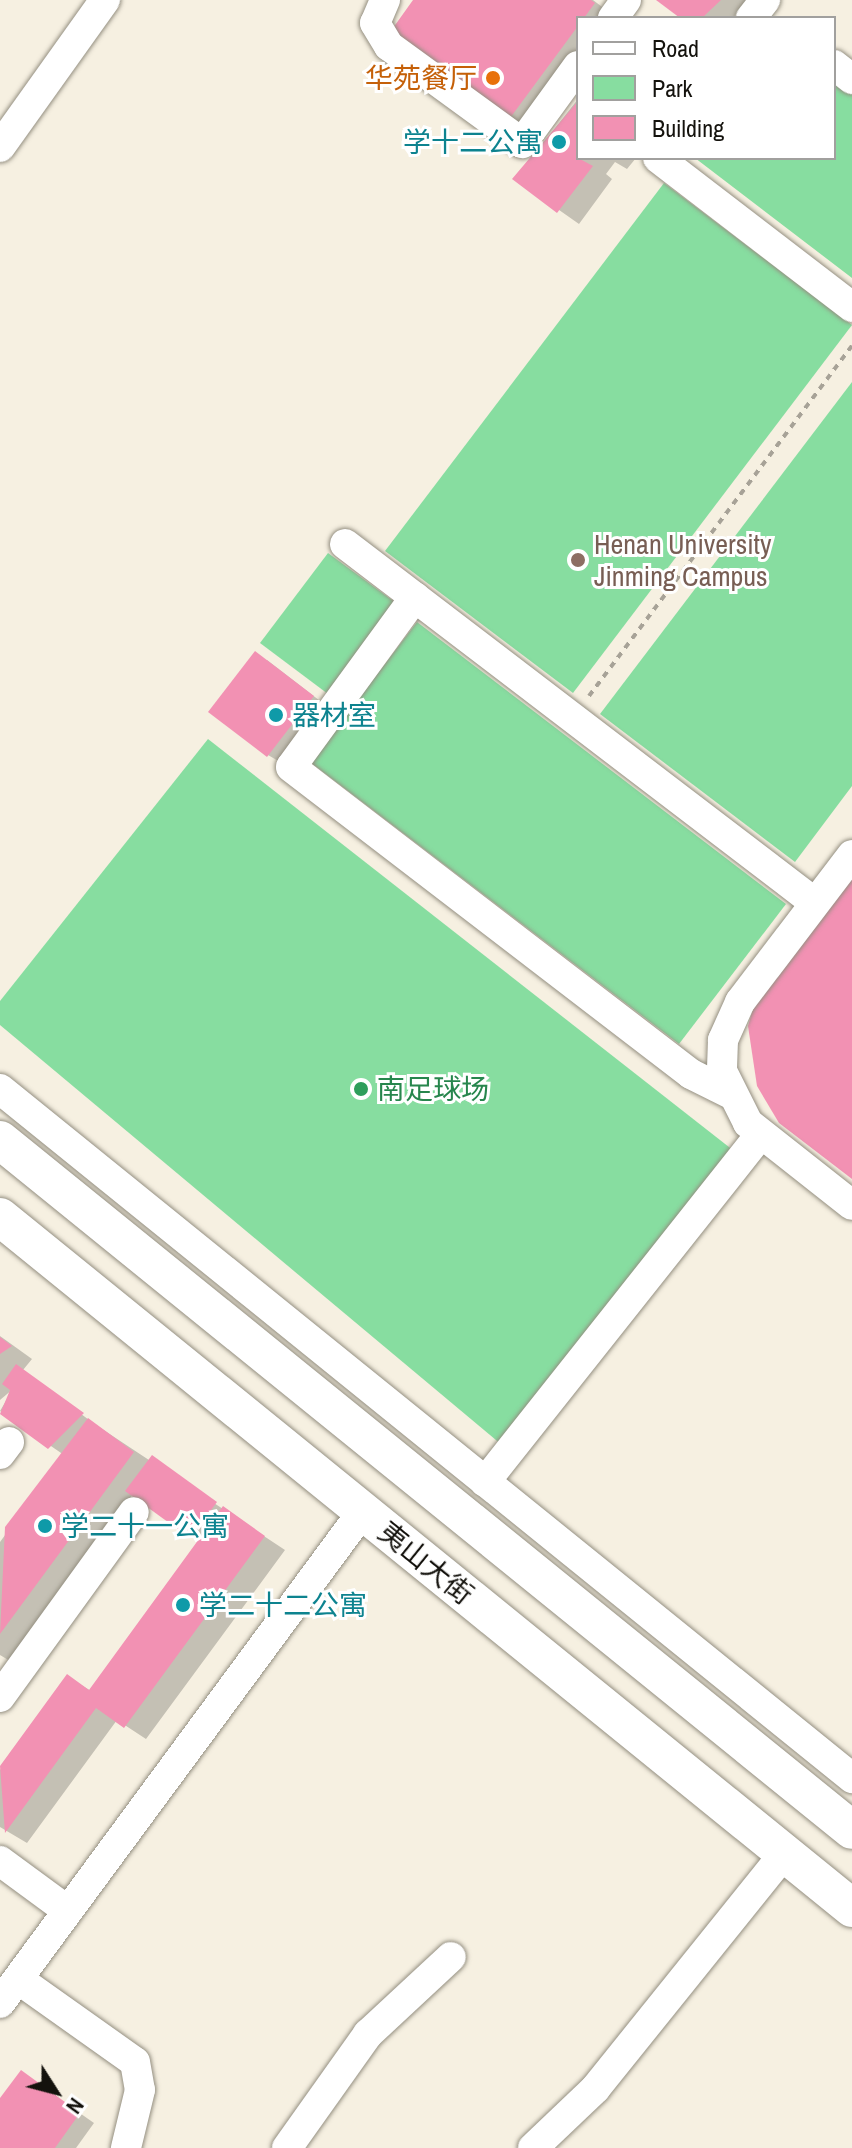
<!DOCTYPE html>
<meta charset="utf-8">
<style>
body{margin:0}
#map{position:relative;width:852px;height:2148px;overflow:hidden;background:#f6f0e1;font-family:"Archivo Narrow","Noto Sans SC",sans-serif}
div>[style]{position:absolute}
.green>*{inset:0;background:#87dda0}
.shadow>*{inset:0;background:#0003}
.building>*{inset:0;background:#f291b3}
.path>*{height:4px;margin-top:-2px;transform-origin:0;background:repeating-linear-gradient(90deg,#a7a297 0 6px,transparent 0 12px)}
.roads{filter:drop-shadow(0 0 2px #948f81) drop-shadow(0 0 2px #948f81)}
.minor>*{height:30px;margin:-15px;padding:0 15px;transform-origin:15px;border-radius:15px;background:#fff}
.major>*{height:38px;margin:-19px;padding:0 19px;transform-origin:19px;border-radius:19px;background:#fff}
.dots>*{width:22px;height:22px;translate:-50% -50%;box-sizing:border-box;border:4px solid #fff;border-radius:50%}
span{translate:-50% -50%;white-space:nowrap;text-align:center;line-height:1.15;-webkit-text-stroke:6px #fff;paint-order:stroke}
.food-label{font-size:28px;color:#c56008}
.right{translate:-100% -50%;text-align:right}
.culture-label{font-size:28px;color:#0d838f}
.left{translate:0 -50%;text-align:left}
.education-label{font-size:28px;color:#785e54}
.leisure-label{font-size:28px;color:#27864d}
.street-label{font-size:28px;color:#14120d}
.legend{position:absolute;left:576px;top:16px;width:260px;height:144px;box-sizing:border-box;background:#fff;border:2px solid #a1a09e;margin:0;padding:10px 14px;list-style:none;font-size:24px;color:#14120d}
.legend li{display:flex;align-items:center;gap:16px;height:40px}
.legend b{width:40px;border:2px solid #a1a09e}
.north{position:absolute;left:16px;top:2052px;width:80px;height:80px;-webkit-text-stroke:6px #fff;paint-order:stroke;rotate:126deg;font-size:22px;font-weight:700;line-height:32px;text-align:center;color:#14120d}
.north::after{content:'';display:block;margin:auto;width:28px;height:36px;background:#14120d;clip-path:polygon(50% 0,100% 100%,50% 72%,0 100%)}
</style>
<div id="map">
<div class="green">
<i style="clip-path:polygon(834px 77px,852px 91px,852px 278px,695px 158px,834px 158px)"></i>
<i style="clip-path:polygon(664px 183px,852px 325px,573px 693px,385px 551px)"></i>
<i style="clip-path:polygon(852px 382px,852px 786px,795px 862px,600px 714px)"></i>
<i style="clip-path:polygon(328px 553px,400px 606px,332px 697px,260px 643px)"></i>
<i style="clip-path:polygon(417px 622px,786px 904px,679px 1044px,310px 762px)"></i>
<i style="clip-path:polygon(208px 739px,743px 1158px,515px 1456px,0 1025px,0 1001px)"></i>
</div>
<div class="shadow">
<i style="clip-path:polygon(415px 0,593px 0,614px 16px,578px 18px,578px 66px,529px 132px,508px 120px)"></i>
<i style="clip-path:polygon(659px 0,747px 0,733px 18px,683px 18px)"></i>
<i style="clip-path:polygon(578px 99px,578px 158px,636px 158px,627px 169px,615px 162px,606px 174px,612px 179px,579px 224px,515px 179px)"></i>
<i style="clip-path:polygon(267px 660px,324px 704px,280px 762px,268px 755px)"></i>
<i style="clip-path:polygon(0 1336px,32px 1359px,23px 1370px,93px 1423px,285px 1550px,146px 1739px,117px 1720px,27px 1843px,0 1827px,0 1770px,68px 1677px,91px 1691px,200px 1541px,133px 1494px,10px 1661px,0 1655px,0 1542px,64px 1455px,0 1411px,13px 1389px,0 1400px)"></i>
<i style="clip-path:polygon(21px 2072px,94px 2123px,76px 2148px,0 2148px,0 2101px)"></i>
</div>
<div class="building">
<i style="clip-path:polygon(413px 0,591px 0,595px 3px,507px 122px,388px 35px)"></i>
<i style="clip-path:polygon(656px 0,721px 0,702px 18px,680px 18px)"></i>
<i style="clip-path:polygon(578px 101px,578px 158px,593px 166px,557px 213px,512px 179px)"></i>
<i style="clip-path:polygon(255px 651px,314px 696px,267px 757px,208px 712px)"></i>
<i style="clip-path:polygon(852px 878px,852px 1179px,779px 1123px,757px 1086px,748px 1026px,754px 1005px)"></i>
<i style="clip-path:polygon(0 1337px,12px 1346px,0 1354px)"></i>
<i style="clip-path:polygon(16px 1364px,84px 1413px,48px 1449px,0 1414px,10px 1390px,2px 1384px)"></i>
<i style="clip-path:polygon(88px 1418px,134px 1452px,0 1634px,5px 1527px)"></i>
<i style="clip-path:polygon(152px 1455px,217px 1502px,190px 1538px,125px 1491px)"></i>
<i style="clip-path:polygon(223px 1506px,265px 1536px,124px 1728px,96px 1708px,5px 1833px,0 1766px,67px 1674px,89px 1690px)"></i>
<i style="clip-path:polygon(21px 2070px,80px 2113px,55px 2148px,0 2148px,0 2098px)"></i>
</div>
<div class="path">
<i style="left:589px;top:696px;width:438px;rotate:-53.1deg"></i>
</div>
<div class="roads">
<div class="minor">
<i style="left:385px;top:0;width:25px;rotate:113deg"></i>
<i style="left:375px;top:23px;width:27px;rotate:59deg"></i>
<i style="left:389px;top:46px;width:165px;rotate:36.1deg"></i>
<i style="left:522px;top:143px;width:95px;rotate:-54deg"></i>
<i style="left:613px;top:18px;width:22px;rotate:-54deg"></i>
<i style="left:751px;top:18px;width:23px;rotate:-52deg"></i>
<i style="left:834px;top:65px;width:23px;rotate:38deg"></i>
<i style="left:0;top:147px;width:181px;rotate:-54.5deg"></i>
<i style="left:658px;top:158px;width:245px;rotate:37.5deg"></i>
<i style="left:345px;top:544px;width:591px;rotate:37.37deg"></i>
<i style="left:415px;top:597px;width:210px;rotate:126.1deg"></i>
<i style="left:291px;top:767px;width:504px;rotate:37.51deg"></i>
<i style="left:691px;top:1074px;width:45px;rotate:26.6deg"></i>
<i style="left:852px;top:855px;width:185px;rotate:127.3deg"></i>
<i style="left:740px;top:1002px;width:42px;rotate:114.1deg"></i>
<i style="left:723px;top:1040px;width:31px;rotate:92deg"></i>
<i style="left:722px;top:1071px;width:58px;rotate:63.4deg"></i>
<i style="left:748px;top:1123px;width:132px;rotate:38.3deg"></i>
<i style="left:0;top:1089px;width:1096px;rotate:38.96deg"></i>
<i style="left:0;top:1454px;width:15px;rotate:-53deg"></i>
<i style="left:485px;top:1482px;width:444px;rotate:-51.6deg"></i>
<i style="left:0;top:1697px;width:228px;rotate:-54.1deg"></i>
<i style="left:0;top:1861px;width:84px;rotate:36.3deg"></i>
<i style="left:18px;top:1979px;width:143px;rotate:35.4deg"></i>
<i style="left:135px;top:2062px;width:28px;rotate:80deg"></i>
<i style="left:140px;top:2090px;width:60px;rotate:103.6deg"></i>
<i style="left:0;top:2003px;width:611px;rotate:-53.58deg"></i>
<i style="left:287px;top:2148px;width:140px;rotate:-54.6deg"></i>
<i style="left:368px;top:2034px;width:113px;rotate:-42.9deg"></i>
<i style="left:533px;top:2148px;width:86px;rotate:-43.6deg"></i>
<i style="left:595px;top:2089px;width:303px;rotate:-51.2deg"></i>
</div>
<div class="major">
<i style="left:0;top:1140px;width:1096px;rotate:39deg"></i>
<i style="left:0;top:1217px;width:1097px;rotate:39.04deg"></i>
</div>
</div>
<div class="dots">
<i style="left:493px;top:78px;background:#e8710a"></i>
<i style="left:559px;top:142px;background:#0f9aa8"></i>
<i style="left:578px;top:560px;background:#8d6e63"></i>
<i style="left:276px;top:715px;background:#0f9aa8"></i>
<i style="left:361px;top:1089px;background:#2e9e5b"></i>
<i style="left:45px;top:1526px;background:#0f9aa8"></i>
<i style="left:183px;top:1605px;background:#0f9aa8"></i>
</div>
<div class="food-label">
<span class="right" style="left:477px;top:78px">华苑餐厅</span>
</div>
<div class="culture-label">
<span class="right" style="left:543px;top:142px">学十二公寓</span>
<span class="left" style="left:292px;top:715px">器材室</span>
<span class="left" style="left:61px;top:1526px">学二十一公寓</span>
<span class="left" style="left:199px;top:1605px">学二十二公寓</span>
</div>
<div class="education-label">
<span class="left" style="left:594px;top:560px">Henan University<br>Jinming Campus</span>
</div>
<div class="leisure-label">
<span class="left" style="left:377px;top:1089px">南足球场</span>
</div>
<div class="street-label">
<span style="left:426px;top:1563px;rotate:39deg">夷山大街</span>
</div>
<ul class="legend">
<li><b style="height:10px;background:#fff"></b>Road</li>
<li><b style="height:22px;background:#87dda0"></b>Park</li>
<li><b style="height:22px;background:#f291b3"></b>Building</li>
</ul>
<div class="north">N</div>
</div>
